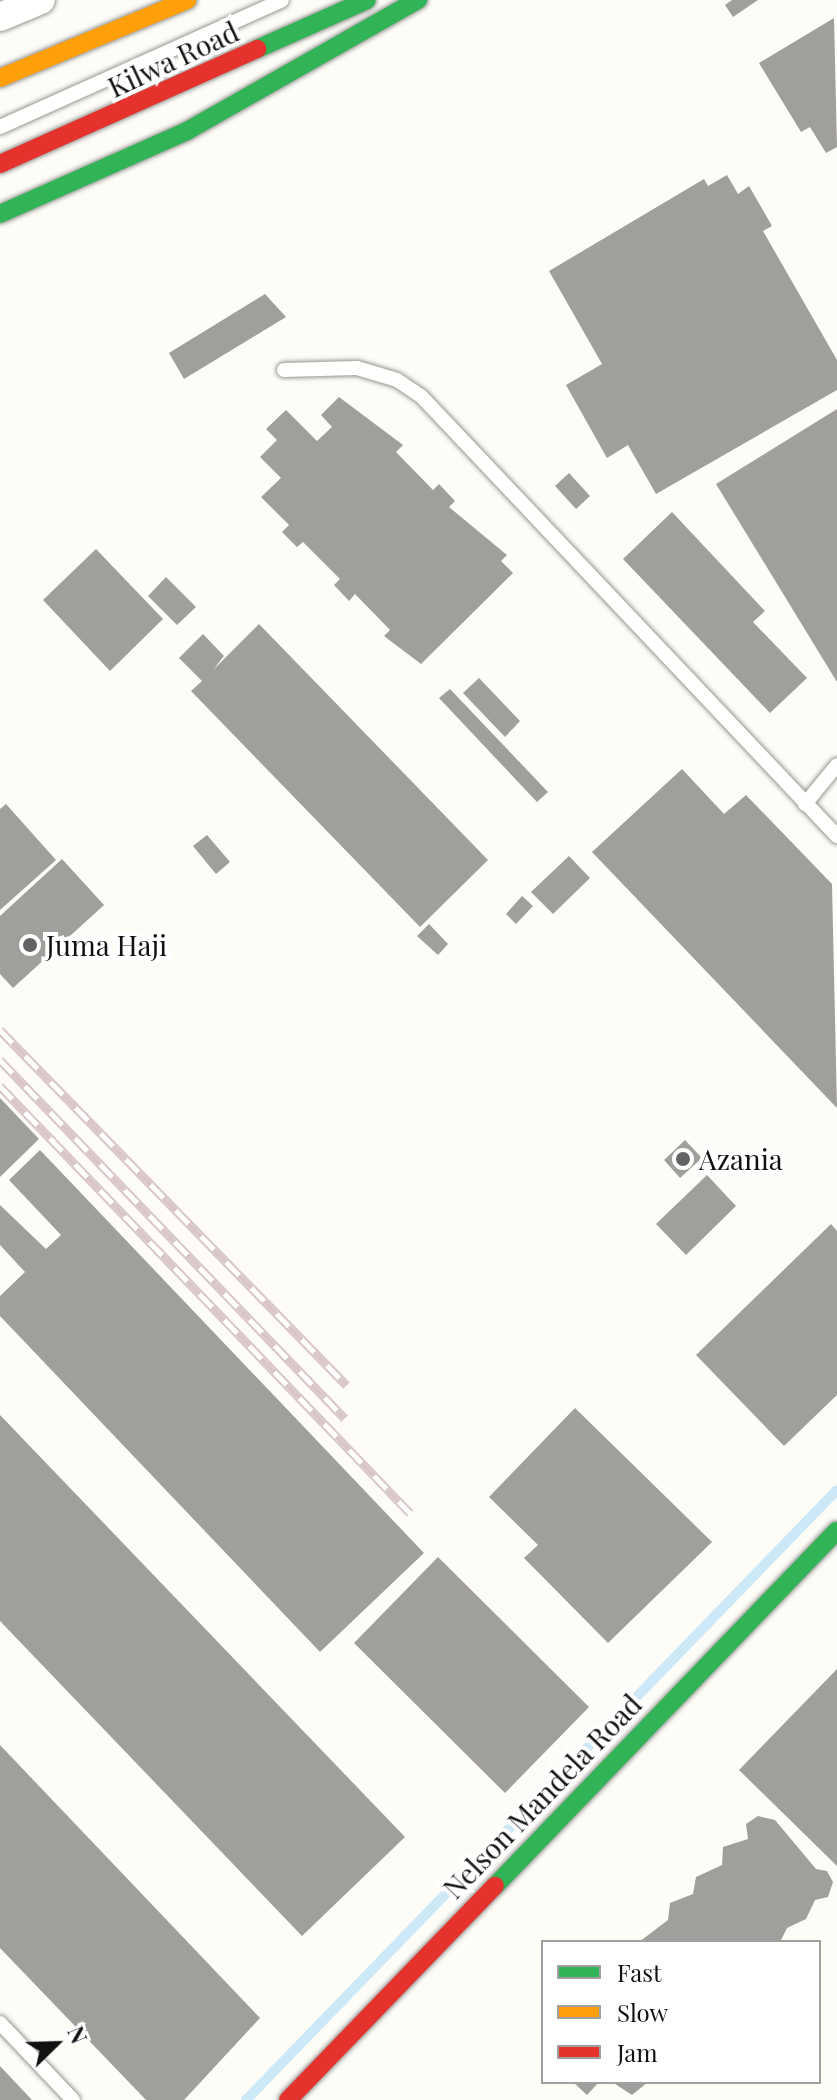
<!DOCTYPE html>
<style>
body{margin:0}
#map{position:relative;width:837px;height:2100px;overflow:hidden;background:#fdfcf7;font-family:"Playfair Display",serif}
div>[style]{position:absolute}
.stream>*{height:10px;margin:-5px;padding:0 5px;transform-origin:5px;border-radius:5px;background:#cde8f7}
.building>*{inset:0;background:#a19f9c}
.roads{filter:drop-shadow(0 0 2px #979795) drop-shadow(0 0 2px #979795)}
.lane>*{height:14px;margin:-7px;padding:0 7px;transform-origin:7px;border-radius:7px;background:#fffffe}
.street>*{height:28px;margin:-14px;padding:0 14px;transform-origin:14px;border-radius:14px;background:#fffffe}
.fast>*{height:18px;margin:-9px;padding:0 9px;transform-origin:9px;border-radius:9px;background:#30b455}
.slow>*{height:18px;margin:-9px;padding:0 9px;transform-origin:9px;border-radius:9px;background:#ff9f0a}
.jam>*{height:18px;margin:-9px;padding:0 9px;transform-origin:9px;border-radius:9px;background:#e5322d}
.rail>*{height:9px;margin-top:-4.5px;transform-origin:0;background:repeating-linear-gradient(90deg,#fff 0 18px,#d9c6c7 0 36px);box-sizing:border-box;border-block:2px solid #d9c6c7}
.dots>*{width:22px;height:22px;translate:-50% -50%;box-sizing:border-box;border:4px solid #fff;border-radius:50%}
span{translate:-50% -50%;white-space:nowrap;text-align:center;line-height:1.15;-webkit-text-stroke:8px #fff;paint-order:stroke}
.street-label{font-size:28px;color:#111}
.poi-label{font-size:28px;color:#111}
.left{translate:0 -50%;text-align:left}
.legend{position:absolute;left:541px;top:1940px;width:280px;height:144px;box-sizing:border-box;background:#fff;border:2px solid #a0a0a0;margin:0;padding:10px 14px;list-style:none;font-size:24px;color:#111}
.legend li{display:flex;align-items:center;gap:16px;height:40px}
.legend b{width:40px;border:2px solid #a0a0a0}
.north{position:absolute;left:16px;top:2004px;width:80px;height:80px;-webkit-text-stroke:6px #fff;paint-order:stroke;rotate:67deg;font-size:22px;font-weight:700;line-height:32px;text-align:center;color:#111}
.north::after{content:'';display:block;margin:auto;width:28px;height:36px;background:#111;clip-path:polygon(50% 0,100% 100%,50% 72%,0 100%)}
</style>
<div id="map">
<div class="stream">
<i style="left:246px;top:2100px;width:849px;rotate:-45.91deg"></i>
</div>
<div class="building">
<i style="clip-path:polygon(732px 0,758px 0,733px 17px,725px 5px)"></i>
<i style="clip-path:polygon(834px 18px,837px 147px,826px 153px,810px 127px,801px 132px,759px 63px)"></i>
<i style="clip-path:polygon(727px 175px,738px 194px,749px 186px,772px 226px,763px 231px,837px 360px,837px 390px,656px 494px,628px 445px,607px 458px,566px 385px,602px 364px,549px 271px,704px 179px,708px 186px)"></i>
<i style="clip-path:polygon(265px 294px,286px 317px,184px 379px,169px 353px)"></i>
<i style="clip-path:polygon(339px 397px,403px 445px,396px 452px,433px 490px,439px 484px,455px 501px,449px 507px,507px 555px,501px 561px,513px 573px,421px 664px,384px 636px,390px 630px,355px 594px,349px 601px,334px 585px,340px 579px,303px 542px,297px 547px,282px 532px,289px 525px,261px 497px,281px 478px,260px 457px,277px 440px,266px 429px,286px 410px,317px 441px,332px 427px,321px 415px)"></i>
<i style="clip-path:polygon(837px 409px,837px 682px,716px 484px)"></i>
<i style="clip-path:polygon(569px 473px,590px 496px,576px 509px,555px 486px)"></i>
<i style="clip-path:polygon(672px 512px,765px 611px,753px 622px,807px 678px,770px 713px,623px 559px)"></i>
<i style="clip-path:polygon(96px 549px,163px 619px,110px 671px,43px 600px)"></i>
<i style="clip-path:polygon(166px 577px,196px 607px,177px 625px,148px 596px)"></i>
<i style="clip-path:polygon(259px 624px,488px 860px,420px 927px,191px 691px,202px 681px,179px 658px,203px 634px,224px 656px,213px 670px)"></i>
<i style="clip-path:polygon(479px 678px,520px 721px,505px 737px,463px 693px)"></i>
<i style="clip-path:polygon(450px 689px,548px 792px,537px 802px,439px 698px)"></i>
<i style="clip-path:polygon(682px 769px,724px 814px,746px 795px,832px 884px,837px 1108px,592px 852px)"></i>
<i style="clip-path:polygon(6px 804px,56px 860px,0 910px,0 809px)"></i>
<i style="clip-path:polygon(207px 835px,230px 862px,216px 874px,193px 846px)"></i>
<i style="clip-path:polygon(569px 856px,590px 878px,553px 914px,531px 892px)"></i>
<i style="clip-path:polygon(62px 859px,104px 905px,13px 988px,0 974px,0 916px)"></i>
<i style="clip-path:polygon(522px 896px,533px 906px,516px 924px,506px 914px)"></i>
<i style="clip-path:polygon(429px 924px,448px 944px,438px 955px,417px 936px)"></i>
<i style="clip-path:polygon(0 1098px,39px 1139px,0 1177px)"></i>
<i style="clip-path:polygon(685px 1140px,702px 1158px,680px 1178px,664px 1160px)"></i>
<i style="clip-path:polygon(40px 1150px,424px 1553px,320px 1652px,0 1316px,0 1296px,25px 1272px,0 1245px,0 1205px,46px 1249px,61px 1235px,9px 1180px)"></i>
<i style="clip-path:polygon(707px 1175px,736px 1206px,686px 1255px,656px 1224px)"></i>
<i style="clip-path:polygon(831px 1224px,837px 1231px,837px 1395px,784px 1446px,696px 1355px)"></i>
<i style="clip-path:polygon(575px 1408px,712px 1542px,608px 1643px,524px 1558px,538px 1545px,489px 1497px)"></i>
<i style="clip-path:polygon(0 1415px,405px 1837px,302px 1936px,0 1621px)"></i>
<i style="clip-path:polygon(438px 1557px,589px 1707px,505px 1793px,354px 1643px)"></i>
<i style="clip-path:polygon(837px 1669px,837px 1866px,739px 1770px)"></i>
<i style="clip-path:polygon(0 1745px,260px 2018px,184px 2100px,146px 2100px,0 1948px)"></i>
<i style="clip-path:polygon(758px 1816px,775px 1820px,816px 1869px,827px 1871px,833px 1882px,828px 1897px,815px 1900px,806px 1919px,787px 1928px,780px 1942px,639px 1942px,668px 1920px,670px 1903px,693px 1894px,696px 1877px,722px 1865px,723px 1847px,748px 1839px,746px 1824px)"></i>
<i style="clip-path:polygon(0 2066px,32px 2100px,0 2100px)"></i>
<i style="clip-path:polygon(573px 2082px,599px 2082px,587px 2095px)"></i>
<i style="clip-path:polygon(612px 2082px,648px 2082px,632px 2095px)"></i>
</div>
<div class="roads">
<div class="lane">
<i style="left:0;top:127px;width:309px;rotate:-24.2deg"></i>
<i style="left:284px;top:370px;width:73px;rotate:-1.6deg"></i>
<i style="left:357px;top:368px;width:42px;rotate:16.7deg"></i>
<i style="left:397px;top:380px;width:29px;rotate:34deg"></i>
<i style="left:421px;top:396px;width:606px;rotate:46.61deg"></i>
<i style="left:805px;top:804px;width:50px;rotate:-50.6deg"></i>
<i style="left:0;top:2023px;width:106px;rotate:46.5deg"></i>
</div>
<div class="street">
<i style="left:0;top:17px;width:44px;rotate:-22.5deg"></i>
</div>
<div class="fast">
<i style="left:257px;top:49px;width:120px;rotate:-24deg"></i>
<i style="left:0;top:214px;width:205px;rotate:-23.9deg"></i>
<i style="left:187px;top:131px;width:266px;rotate:-29.6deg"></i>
<i style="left:495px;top:1886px;width:493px;rotate:-46.1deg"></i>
</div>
<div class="slow">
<i style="left:0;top:78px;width:203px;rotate:-22.6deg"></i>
</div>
<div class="jam">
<i style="left:0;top:164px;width:282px;rotate:-24.1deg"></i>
<i style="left:288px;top:2100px;width:298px;rotate:-46deg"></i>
</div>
</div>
<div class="rail">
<i style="left:0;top:1030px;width:496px;rotate:45.7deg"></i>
<i style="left:0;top:1060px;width:497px;rotate:46.1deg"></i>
<i style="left:0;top:1086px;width:592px;rotate:46.16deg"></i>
</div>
<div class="dots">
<i style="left:30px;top:945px;background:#646362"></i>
<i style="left:683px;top:1159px;background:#646362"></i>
</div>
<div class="street-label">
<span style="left:173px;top:59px;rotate:-25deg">Kilwa Road</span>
<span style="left:542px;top:1796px;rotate:-46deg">Nelson Mandela Road</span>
</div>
<div class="poi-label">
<span class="left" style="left:46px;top:945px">Juma Haji</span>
<span class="left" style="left:699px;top:1159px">Azania</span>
</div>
<ul class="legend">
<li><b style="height:10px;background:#30b455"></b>Fast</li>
<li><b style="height:10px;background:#ff9f0a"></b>Slow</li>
<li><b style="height:10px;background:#e5322d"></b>Jam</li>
</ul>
<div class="north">N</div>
</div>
